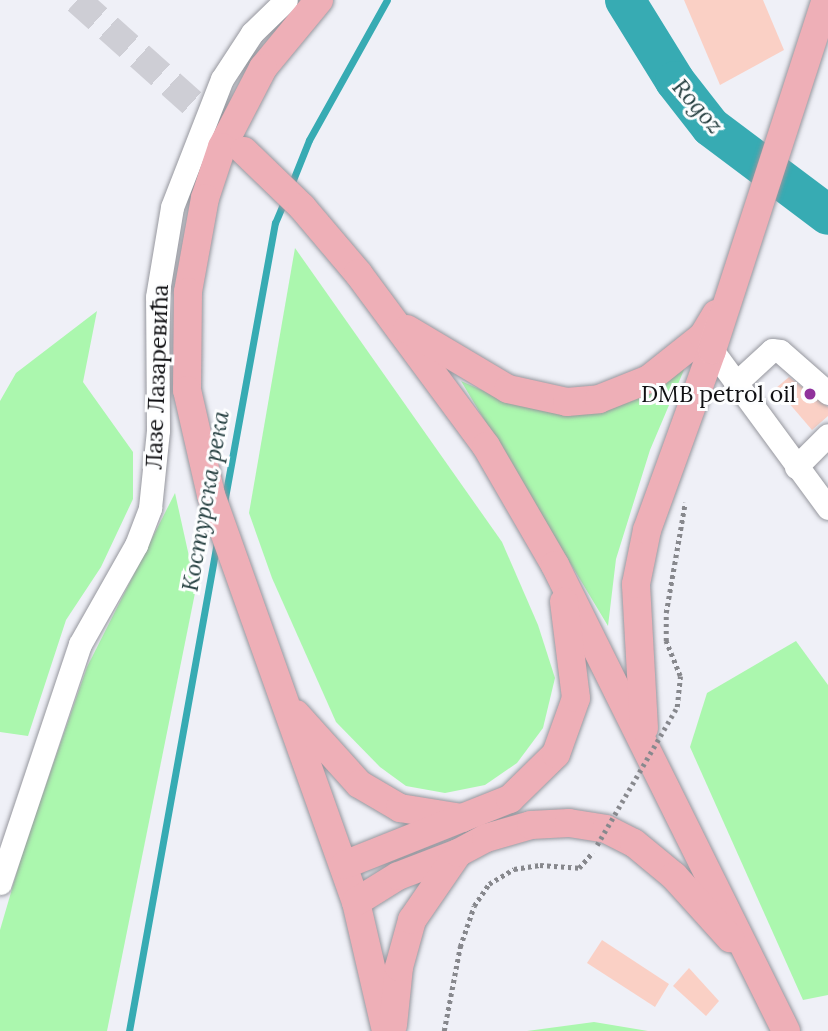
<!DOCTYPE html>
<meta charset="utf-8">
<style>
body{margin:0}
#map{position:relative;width:828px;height:1031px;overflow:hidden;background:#eff0f7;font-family:Lora,serif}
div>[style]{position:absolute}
.green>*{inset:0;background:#abf7ae}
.stream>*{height:7px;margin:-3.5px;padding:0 3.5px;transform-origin:3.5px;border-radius:3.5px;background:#37abb3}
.river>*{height:40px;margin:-20px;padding:0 20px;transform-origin:20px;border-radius:20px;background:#37abb3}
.building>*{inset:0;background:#fad0c5}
.major-tunnel>*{height:28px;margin-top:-14px;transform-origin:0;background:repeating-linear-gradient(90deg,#ceced5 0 28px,transparent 0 42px)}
.path>*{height:4.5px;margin-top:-2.25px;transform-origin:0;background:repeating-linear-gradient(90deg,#87888d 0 3.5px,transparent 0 7px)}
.roads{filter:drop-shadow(0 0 2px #96979e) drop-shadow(0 0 2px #96979e)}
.minor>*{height:23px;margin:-11.5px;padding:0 11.5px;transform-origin:11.5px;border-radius:11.5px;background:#fff}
.major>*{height:28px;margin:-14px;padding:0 14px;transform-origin:14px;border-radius:14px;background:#eeafb7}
.path-bridge>*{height:4.5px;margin-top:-2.25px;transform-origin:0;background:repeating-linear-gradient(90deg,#87888d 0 3.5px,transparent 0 7px)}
.dots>*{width:19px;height:19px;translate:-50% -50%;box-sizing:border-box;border:4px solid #fdfeff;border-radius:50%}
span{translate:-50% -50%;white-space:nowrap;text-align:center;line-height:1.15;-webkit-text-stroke:6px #fdfeff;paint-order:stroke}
.street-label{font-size:23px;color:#101013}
.poi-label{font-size:23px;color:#101013}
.right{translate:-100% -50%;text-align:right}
.water-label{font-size:24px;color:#253f40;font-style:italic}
</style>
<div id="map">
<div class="green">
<i style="clip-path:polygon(295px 248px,502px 542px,538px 625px,555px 678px,543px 728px,517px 763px,485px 785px,445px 793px,406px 786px,380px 767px,336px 722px,272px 578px,249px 513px)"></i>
<i style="clip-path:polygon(97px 311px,83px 382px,133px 452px,133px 499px,101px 567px,66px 620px,28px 736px,0 732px,0 401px,16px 373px)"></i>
<i style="clip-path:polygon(689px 358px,650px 450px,616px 559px,608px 626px,461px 381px,509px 402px,553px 409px)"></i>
<i style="clip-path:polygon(175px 493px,196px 588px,107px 1031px,0 1031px,0 930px,24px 848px,87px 667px)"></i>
<i style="clip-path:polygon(796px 641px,828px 685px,828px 995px,803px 1000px,690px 747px,707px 693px)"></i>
<i style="clip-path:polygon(594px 1022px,648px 1031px,527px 1031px)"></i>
</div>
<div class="stream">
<i style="left:291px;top:185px;width:48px;rotate:-68.2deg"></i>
<i style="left:309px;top:140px;width:160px;rotate:-60.9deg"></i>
<i style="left:224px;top:503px;width:285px;rotate:-79.7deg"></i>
<i style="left:275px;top:223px;width:25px;rotate:-67deg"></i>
<i style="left:129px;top:1031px;width:496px;rotate:-79.8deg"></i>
</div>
<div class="river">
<i style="left:625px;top:0;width:95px;rotate:58.3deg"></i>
<i style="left:675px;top:81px;width:58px;rotate:52deg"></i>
<i style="left:711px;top:127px;width:146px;rotate:36.9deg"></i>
</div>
<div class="building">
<i style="clip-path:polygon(684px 0,763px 0,784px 50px,720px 85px)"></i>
<i style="clip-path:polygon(789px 377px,828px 407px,828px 416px,812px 430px,776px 388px)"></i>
<i style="clip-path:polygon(602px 940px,669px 984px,655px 1007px,587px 963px)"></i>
<i style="clip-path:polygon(689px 968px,719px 1001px,706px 1016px,673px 986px)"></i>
</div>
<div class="major-tunnel">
<i style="left:77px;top:0;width:201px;rotate:41.8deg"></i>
</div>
<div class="path">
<i style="left:677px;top:707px;width:31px;rotate:-84deg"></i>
<i style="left:680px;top:676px;width:38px;rotate:-112deg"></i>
<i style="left:666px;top:641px;width:28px;rotate:-90deg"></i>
<i style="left:666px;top:613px;width:112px;rotate:-80.2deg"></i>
<i style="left:444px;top:1031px;width:86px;rotate:-79.2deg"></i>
<i style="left:460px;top:947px;width:43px;rotate:-71.1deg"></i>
<i style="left:474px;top:906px;width:27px;rotate:-56deg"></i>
<i style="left:489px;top:884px;width:29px;rotate:-31deg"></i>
<i style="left:514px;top:869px;width:26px;rotate:-9deg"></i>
<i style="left:540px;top:865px;width:39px;rotate:4deg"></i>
<i style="left:579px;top:868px;width:21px;rotate:-49deg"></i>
</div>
<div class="roads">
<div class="minor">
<i style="left:712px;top:350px;width:196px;rotate:53.7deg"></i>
<i style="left:735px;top:384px;width:50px;rotate:-42.6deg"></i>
<i style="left:772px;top:350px;width:8px;rotate:7deg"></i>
<i style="left:780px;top:351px;width:64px;rotate:41.2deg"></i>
<i style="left:796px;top:467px;width:45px;rotate:-45deg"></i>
<i style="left:0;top:883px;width:252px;rotate:-71.5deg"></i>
<i style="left:80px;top:644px;width:114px;rotate:-60.5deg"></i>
<i style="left:136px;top:545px;width:40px;rotate:-69deg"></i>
<i style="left:150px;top:508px;width:78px;rotate:-84.1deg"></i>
<i style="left:158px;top:430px;width:133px;rotate:-90.4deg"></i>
<i style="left:157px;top:297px;width:91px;rotate:-80.5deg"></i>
<i style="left:172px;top:207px;width:137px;rotate:-68.7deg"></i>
<i style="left:222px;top:79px;width:55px;rotate:-56.9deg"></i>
<i style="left:252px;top:33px;width:47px;rotate:-44.1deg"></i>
</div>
<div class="major">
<i style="left:319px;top:0;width:88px;rotate:129.5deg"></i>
<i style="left:263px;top:68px;width:89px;rotate:117.4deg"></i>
<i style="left:222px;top:147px;width:54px;rotate:108.4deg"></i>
<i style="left:205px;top:198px;width:96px;rotate:100.3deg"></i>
<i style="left:188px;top:292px;width:98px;rotate:90.6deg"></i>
<i style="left:187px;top:390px;width:108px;rotate:77.1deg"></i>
<i style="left:211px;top:495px;width:432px;rotate:70.4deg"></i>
<i style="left:356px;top:902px;width:132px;rotate:76.9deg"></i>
<i style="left:244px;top:151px;width:81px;rotate:44deg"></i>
<i style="left:302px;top:207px;width:87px;rotate:49.7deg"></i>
<i style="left:358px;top:273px;width:215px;rotate:53.5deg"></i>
<i style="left:486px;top:446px;width:138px;rotate:59.9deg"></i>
<i style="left:555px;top:565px;width:520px;rotate:63.63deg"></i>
<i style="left:407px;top:329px;width:117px;rotate:30.7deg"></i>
<i style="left:508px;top:389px;width:60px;rotate:12.4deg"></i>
<i style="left:567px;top:402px;width:32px;rotate:-5deg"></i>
<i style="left:599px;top:399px;width:54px;rotate:-21.8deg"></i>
<i style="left:649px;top:379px;width:69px;rotate:-38.5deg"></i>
<i style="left:703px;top:336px;width:26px;rotate:-59deg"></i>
<i style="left:296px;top:714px;width:94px;rotate:48deg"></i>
<i style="left:359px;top:784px;width:48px;rotate:30.3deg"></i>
<i style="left:400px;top:808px;width:63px;rotate:9.2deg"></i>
<i style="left:644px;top:728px;width:144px;rotate:-93.2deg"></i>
<i style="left:636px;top:584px;width:55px;rotate:-78.5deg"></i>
<i style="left:647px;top:530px;width:191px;rotate:-70.1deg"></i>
<i style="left:712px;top:350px;width:368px;rotate:-72deg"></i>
<i style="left:344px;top:865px;width:179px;rotate:-21.7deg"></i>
<i style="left:510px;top:799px;width:64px;rotate:-44.4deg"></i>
<i style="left:556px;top:754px;width:59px;rotate:-70.3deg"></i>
<i style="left:576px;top:698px;width:97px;rotate:-97.1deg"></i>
<i style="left:356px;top:902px;width:49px;rotate:-31.8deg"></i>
<i style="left:398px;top:876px;width:64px;rotate:-21deg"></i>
<i style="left:393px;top:1025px;width:58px;rotate:-84.1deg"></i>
<i style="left:399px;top:967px;width:49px;rotate:-74.5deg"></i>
<i style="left:412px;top:920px;width:81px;rotate:-55.5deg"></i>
<i style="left:458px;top:853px;width:32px;rotate:-28deg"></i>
<i style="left:486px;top:838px;width:47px;rotate:-16.1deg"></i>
<i style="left:531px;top:825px;width:38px;rotate:-3deg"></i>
<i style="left:569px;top:823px;width:37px;rotate:9deg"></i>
<i style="left:606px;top:829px;width:31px;rotate:27deg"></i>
<i style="left:634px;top:843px;width:52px;rotate:39.5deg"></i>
<i style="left:674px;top:876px;width:84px;rotate:47.9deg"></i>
</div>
</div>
<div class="path-bridge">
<i style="left:597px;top:845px;width:160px;rotate:-59.9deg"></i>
</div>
<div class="dots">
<i style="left:810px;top:394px;background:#90329c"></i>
</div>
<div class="street-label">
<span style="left:157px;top:377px;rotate:-88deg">Лазе Лазаревића</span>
</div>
<div class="poi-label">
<span class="right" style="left:796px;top:394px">DMB petrol oil</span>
</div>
<div class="water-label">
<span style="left:698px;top:106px;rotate:49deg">Rogoz</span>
<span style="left:205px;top:501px;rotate:-80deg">Костурска река</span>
</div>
</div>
